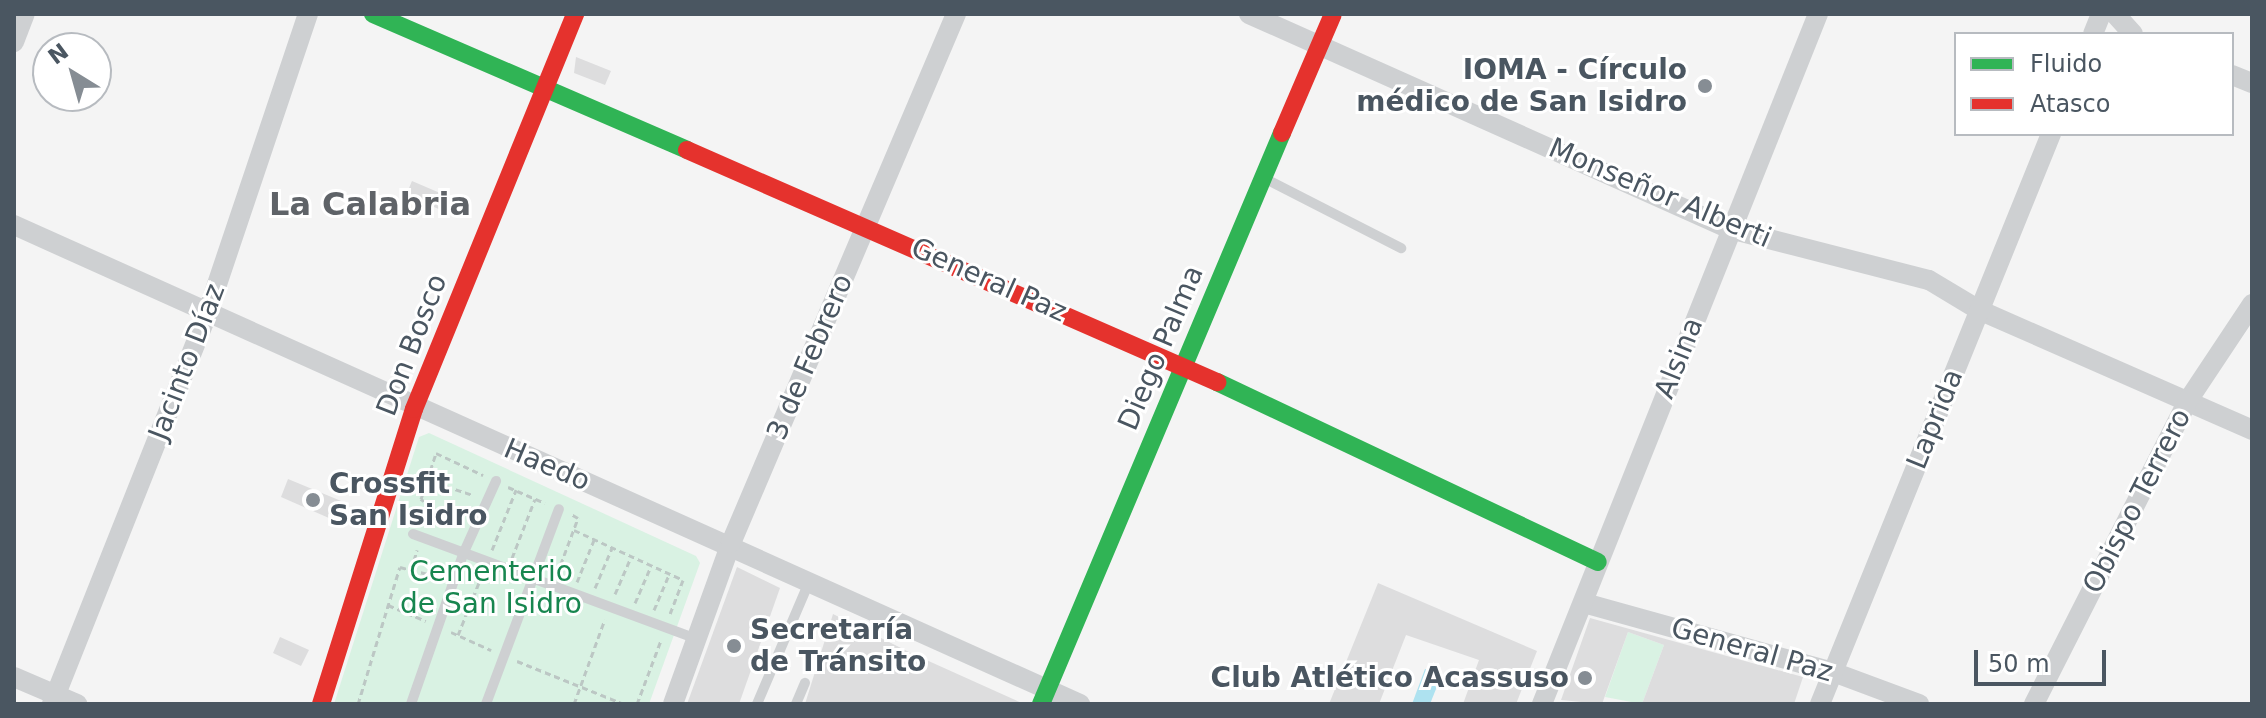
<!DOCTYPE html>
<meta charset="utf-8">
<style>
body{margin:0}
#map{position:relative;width:2266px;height:718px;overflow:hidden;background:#f4f4f4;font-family:"DejaVu Sans",sans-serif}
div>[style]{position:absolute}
.green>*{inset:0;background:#d9f2e3}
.water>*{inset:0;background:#aee2f0}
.building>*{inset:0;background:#ddddde}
.path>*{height:3px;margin-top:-1.5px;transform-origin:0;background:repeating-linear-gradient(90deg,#bcc7c4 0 6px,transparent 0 10px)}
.lane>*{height:10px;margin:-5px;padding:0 5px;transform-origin:5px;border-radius:5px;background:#ced0d2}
.street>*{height:20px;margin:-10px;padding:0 10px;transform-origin:10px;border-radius:10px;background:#ced0d2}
.fast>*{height:18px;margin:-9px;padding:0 9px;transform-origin:9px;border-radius:9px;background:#30b455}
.jam>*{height:18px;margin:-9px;padding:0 9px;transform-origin:9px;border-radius:9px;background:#e5322d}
.dots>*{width:22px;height:22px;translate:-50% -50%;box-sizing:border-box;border:4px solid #fff;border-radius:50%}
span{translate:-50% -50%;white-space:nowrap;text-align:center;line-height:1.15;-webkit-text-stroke:6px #fff;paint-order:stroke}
.poi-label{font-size:28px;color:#4a5661;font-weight:700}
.right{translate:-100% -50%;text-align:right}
.left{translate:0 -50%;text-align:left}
.street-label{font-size:28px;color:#4a5661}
.park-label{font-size:28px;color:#17864f}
.quarter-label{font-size:32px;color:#5f6368;font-weight:700}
.frame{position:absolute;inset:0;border:16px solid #4a5661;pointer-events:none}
.legend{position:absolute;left:1954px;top:32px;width:280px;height:104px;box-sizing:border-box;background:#fff;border:2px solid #b7bbc0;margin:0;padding:10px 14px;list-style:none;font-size:24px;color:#4a5661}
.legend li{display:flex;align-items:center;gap:16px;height:40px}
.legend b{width:40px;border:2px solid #b7bbc0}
.north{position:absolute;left:32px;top:32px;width:80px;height:80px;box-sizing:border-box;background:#fff;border:2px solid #b7bbc0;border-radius:50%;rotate:323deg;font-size:22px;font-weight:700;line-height:32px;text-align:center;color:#4a5661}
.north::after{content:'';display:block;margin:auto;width:28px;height:36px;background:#868d94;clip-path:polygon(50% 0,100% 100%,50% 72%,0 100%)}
.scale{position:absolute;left:1974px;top:650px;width:132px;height:36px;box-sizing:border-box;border:4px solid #4a5661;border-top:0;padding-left:10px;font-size:24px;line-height:28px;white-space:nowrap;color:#4a5661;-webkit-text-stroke:6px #fff;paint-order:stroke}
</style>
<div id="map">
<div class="green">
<i style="clip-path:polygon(429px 433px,696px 556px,700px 563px,649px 704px,334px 704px,419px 437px)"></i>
<i style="clip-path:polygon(1628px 632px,1664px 645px,1642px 704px,1605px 697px)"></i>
</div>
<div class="water">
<i style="clip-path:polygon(1425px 669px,1442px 674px,1430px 704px,1412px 704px)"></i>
</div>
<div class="building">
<i style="clip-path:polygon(576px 57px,611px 71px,605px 85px,574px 73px)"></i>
<i style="clip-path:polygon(412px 181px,461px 202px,455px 216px,406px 195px)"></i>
<i style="clip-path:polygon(288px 479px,346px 503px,338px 522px,281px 497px)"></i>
<i style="clip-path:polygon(737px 567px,780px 588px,739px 704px,687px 704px)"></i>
<i style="clip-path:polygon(1378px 583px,1537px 651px,1516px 704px,1463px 704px,1479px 660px,1406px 635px,1379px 704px,1329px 704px)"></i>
<i style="clip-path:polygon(833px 614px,913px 654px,1024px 704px,805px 704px)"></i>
<i style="clip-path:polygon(1590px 618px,1803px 677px,1794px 704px,1642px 704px,1664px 645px,1628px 632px,1602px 704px,1561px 700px)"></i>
<i style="clip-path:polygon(280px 637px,309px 650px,301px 666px,273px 653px)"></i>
</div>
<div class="path">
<i style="left:427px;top:480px;width:48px;rotate:18.1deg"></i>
<i style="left:508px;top:487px;width:40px;rotate:23.4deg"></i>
<i style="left:426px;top:524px;width:18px;rotate:-71deg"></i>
<i style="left:432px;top:507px;width:14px;rotate:-144deg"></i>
<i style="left:421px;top:499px;width:48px;rotate:-71.9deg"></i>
<i style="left:436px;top:453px;width:52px;rotate:25.1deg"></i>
<i style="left:574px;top:530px;width:120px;rotate:24.6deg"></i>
<i style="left:683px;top:580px;width:36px;rotate:111deg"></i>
<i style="left:492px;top:550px;width:65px;rotate:-68.2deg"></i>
<i style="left:512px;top:558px;width:63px;rotate:-68.7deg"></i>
<i style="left:411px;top:570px;width:32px;rotate:13deg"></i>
<i style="left:557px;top:574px;width:60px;rotate:-69.4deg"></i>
<i style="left:578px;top:518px;width:8px;rotate:-150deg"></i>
<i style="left:577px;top:582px;width:45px;rotate:-68deg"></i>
<i style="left:595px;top:588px;width:43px;rotate:-67deg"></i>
<i style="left:615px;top:594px;width:40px;rotate:-66.6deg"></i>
<i style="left:635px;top:603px;width:40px;rotate:-66.6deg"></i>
<i style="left:388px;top:605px;width:41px;rotate:22.8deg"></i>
<i style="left:654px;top:610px;width:39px;rotate:-67deg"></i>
<i style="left:451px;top:632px;width:44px;rotate:24.2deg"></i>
<i style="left:458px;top:635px;width:65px;rotate:-68.2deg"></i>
<i style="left:517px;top:661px;width:115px;rotate:21.9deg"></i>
<i style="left:358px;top:704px;width:143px;rotate:-73deg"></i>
<i style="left:400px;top:567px;width:11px;rotate:15deg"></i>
<i style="left:411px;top:570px;width:21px;rotate:-73deg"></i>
<i style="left:574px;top:704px;width:90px;rotate:-70deg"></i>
<i style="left:637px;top:704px;width:68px;rotate:-69.4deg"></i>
</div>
<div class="lane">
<i style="left:1266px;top:179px;width:152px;rotate:27.1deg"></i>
<i style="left:413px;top:534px;width:303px;rotate:20.3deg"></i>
<i style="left:411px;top:704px;width:161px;rotate:-70.8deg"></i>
<i style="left:464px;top:552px;width:78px;rotate:-65.7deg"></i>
<i style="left:486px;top:704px;width:208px;rotate:-69.5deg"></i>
<i style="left:757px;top:704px;width:133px;rotate:-66.9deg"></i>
<i style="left:796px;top:704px;width:23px;rotate:-67deg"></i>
</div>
<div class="street">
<i style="left:1249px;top:14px;width:527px;rotate:24.08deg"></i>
<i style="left:1730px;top:229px;width:205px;rotate:14.4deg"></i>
<i style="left:1929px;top:280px;width:58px;rotate:31deg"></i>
<i style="left:1979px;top:310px;width:298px;rotate:23.7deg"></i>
<i style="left:2115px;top:14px;width:27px;rotate:48deg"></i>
<i style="left:2093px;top:34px;width:22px;rotate:-68deg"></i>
<i style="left:14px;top:42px;width:30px;rotate:-69deg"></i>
<i style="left:2232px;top:75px;width:22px;rotate:22deg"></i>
<i style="left:14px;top:225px;width:1169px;rotate:24.2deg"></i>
<i style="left:1584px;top:603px;width:258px;rotate:15.5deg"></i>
<i style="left:1833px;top:672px;width:92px;rotate:20.4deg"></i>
<i style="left:14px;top:677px;width:69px;rotate:23.2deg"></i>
<i style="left:52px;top:704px;width:420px;rotate:-68.3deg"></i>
<i style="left:207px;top:314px;width:317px;rotate:-71.4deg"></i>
<i style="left:673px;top:704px;width:171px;rotate:-70.2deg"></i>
<i style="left:731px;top:543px;width:575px;rotate:-66.96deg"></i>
<i style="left:1542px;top:704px;width:743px;rotate:-68.2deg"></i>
<i style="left:1820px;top:704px;width:615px;rotate:-67.94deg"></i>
<i style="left:2034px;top:704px;width:339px;rotate:-63.1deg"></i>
<i style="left:2187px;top:402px;width:118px;rotate:-56.4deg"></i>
</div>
<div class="fast">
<i style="left:373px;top:14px;width:342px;rotate:23.4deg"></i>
<i style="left:1217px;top:382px;width:421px;rotate:25.3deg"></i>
<i style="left:1041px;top:704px;width:620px;rotate:-67.12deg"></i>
</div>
<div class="jam">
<i style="left:1282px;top:133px;width:129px;rotate:-66.8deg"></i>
<i style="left:687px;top:150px;width:579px;rotate:23.64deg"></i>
<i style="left:321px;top:704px;width:309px;rotate:-72.5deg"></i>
<i style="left:414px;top:409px;width:427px;rotate:-67.8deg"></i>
</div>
<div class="dots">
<i style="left:1705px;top:86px;background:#868d94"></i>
<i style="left:313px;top:500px;background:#868d94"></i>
<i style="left:734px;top:646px;background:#868d94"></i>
<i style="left:1585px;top:678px;background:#868d94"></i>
</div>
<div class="poi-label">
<span class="right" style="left:1687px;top:86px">IOMA - Círculo<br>médico de San Isidro</span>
<span class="left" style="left:329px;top:500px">Crossfit<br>San Isidro</span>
<span class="left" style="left:750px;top:646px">Secretaría<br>de Tránsito</span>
<span class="right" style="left:1569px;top:678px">Club Atlético Acassuso</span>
</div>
<div class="street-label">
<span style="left:1660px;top:193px;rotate:23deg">Monseñor Alberti</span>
<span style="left:989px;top:280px;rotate:24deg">General Paz</span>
<span style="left:412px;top:345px;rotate:-69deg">Don Bosco</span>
<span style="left:1161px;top:348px;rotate:-67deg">Diego Palma</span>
<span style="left:810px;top:357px;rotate:-67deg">3 de Febrero</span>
<span style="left:1679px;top:358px;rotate:-68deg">Alsina</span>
<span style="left:187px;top:362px;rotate:-69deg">Jacinto Díaz</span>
<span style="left:1935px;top:419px;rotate:-68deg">Laprida</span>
<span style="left:547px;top:465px;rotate:23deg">Haedo</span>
<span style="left:2137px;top:501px;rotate:-63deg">Obispo Terrero</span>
<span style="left:1752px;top:650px;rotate:16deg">General Paz</span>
</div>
<div class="park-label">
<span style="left:491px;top:588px">Cementerio<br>de San Isidro</span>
</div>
<div class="quarter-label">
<span style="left:370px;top:204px">La Calabria</span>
</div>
<div class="frame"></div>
<ul class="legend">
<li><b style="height:10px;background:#30b455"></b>Fluido</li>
<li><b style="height:10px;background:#e5322d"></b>Atasco</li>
</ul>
<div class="north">N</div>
<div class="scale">50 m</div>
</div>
